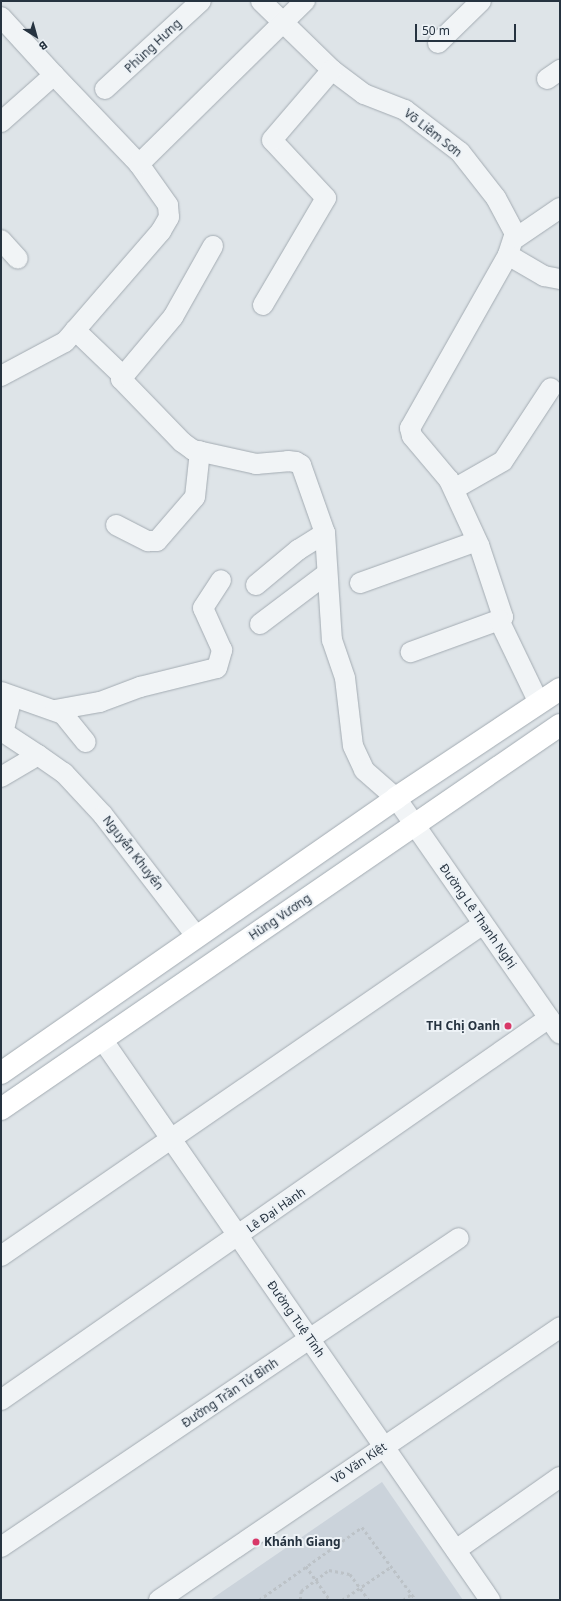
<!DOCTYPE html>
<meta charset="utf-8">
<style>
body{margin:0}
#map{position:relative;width:561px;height:1601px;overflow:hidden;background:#dee4e8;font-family:"Noto Sans",sans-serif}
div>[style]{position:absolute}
.built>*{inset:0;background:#cbd3db}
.path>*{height:2.5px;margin-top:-1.25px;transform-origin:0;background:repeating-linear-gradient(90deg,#bcc2c7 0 3px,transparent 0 6px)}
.roads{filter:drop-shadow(0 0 1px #a3abb2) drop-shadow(0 0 1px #a3abb2)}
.minor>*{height:20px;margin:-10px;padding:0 10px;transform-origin:10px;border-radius:10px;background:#f1f4f6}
.major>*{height:22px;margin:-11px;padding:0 11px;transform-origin:11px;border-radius:11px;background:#fff}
.dots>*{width:11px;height:11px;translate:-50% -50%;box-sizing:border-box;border:2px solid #edf2f6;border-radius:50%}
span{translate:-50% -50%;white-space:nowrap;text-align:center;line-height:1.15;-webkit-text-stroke:4px #edf2f6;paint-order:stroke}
.street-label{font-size:12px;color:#263340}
.poi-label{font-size:12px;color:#263340;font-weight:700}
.right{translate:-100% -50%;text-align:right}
.left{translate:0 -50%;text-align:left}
.frame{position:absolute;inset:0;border:2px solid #263340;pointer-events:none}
.north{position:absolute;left:16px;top:16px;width:40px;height:40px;-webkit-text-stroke:3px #edf2f6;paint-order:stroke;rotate:143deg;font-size:11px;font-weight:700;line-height:16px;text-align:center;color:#263340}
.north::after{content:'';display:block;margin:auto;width:14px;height:18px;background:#263340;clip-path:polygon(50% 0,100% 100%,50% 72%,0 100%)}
.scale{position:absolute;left:415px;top:24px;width:101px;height:18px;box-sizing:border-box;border:2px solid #263340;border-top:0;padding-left:5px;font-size:12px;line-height:14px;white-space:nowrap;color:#263340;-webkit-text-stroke:3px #edf2f6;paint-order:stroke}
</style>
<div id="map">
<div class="built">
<i style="clip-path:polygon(382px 1482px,463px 1600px,210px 1600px)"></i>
</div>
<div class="path">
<i style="left:306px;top:1566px;width:42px;rotate:54.8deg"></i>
<i style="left:259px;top:1600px;width:126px;rotate:-35.3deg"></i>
<i style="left:362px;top:1527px;width:91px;rotate:53.5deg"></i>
<i style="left:300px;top:1600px;width:9px;rotate:-84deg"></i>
<i style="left:301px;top:1591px;width:35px;rotate:-37deg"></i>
<i style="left:329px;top:1570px;width:21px;rotate:11deg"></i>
<i style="left:350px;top:1574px;width:32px;rotate:54deg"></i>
<i style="left:342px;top:1600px;width:60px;rotate:-34.2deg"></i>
<i style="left:403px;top:1600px;width:11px;rotate:-34deg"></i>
</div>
<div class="roads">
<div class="minor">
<i style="left:261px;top:1px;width:99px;rotate:44.2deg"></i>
<i style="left:332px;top:70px;width:40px;rotate:37deg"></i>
<i style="left:364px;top:94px;width:44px;rotate:21.3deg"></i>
<i style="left:405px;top:110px;width:69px;rotate:37.4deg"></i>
<i style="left:460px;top:152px;width:58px;rotate:52deg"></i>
<i style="left:496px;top:198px;width:40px;rotate:62deg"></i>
<i style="left:515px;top:233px;width:23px;rotate:108deg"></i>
<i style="left:508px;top:255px;width:199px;rotate:119.5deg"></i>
<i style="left:410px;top:428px;width:8px;rotate:76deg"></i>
<i style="left:412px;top:436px;width:57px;rotate:49.9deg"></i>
<i style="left:449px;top:480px;width:72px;rotate:65.2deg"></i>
<i style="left:479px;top:545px;width:76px;rotate:71.6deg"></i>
<i style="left:503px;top:617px;width:5px;rotate:143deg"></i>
<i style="left:499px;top:620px;width:94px;rotate:160deg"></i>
<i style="left:1px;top:17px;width:79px;rotate:47.6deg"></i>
<i style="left:438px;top:43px;width:60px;rotate:-44.3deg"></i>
<i style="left:547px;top:79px;width:16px;rotate:-35deg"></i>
<i style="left:105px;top:89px;width:130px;rotate:-42.5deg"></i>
<i style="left:1px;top:122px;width:71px;rotate:-41.6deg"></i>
<i style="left:54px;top:75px;width:123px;rotate:46.3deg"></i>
<i style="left:516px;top:238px;width:53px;rotate:-34.3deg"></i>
<i style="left:1px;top:240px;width:25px;rotate:48deg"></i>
<i style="left:213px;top:246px;width:81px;rotate:119.4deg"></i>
<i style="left:173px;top:317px;width:81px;rotate:130deg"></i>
<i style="left:121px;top:379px;width:88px;rotate:45.9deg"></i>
<i style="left:182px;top:442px;width:14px;rotate:36deg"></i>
<i style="left:193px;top:450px;width:65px;rotate:12.5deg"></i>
<i style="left:256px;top:464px;width:32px;rotate:-5deg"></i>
<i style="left:288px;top:461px;width:8px;rotate:7deg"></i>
<i style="left:296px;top:462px;width:6px;rotate:31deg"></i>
<i style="left:301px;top:465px;width:72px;rotate:70.6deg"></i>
<i style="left:325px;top:533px;width:107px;rotate:86.3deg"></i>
<i style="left:332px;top:640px;width:40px;rotate:71.1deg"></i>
<i style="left:345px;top:678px;width:68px;rotate:83.3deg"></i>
<i style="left:353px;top:746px;width:26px;rotate:65deg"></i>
<i style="left:364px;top:770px;width:43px;rotate:41.2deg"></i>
<i style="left:396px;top:798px;width:287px;rotate:55.2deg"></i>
<i style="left:508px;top:255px;width:42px;rotate:30.3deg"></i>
<i style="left:544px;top:276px;width:16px;rotate:11deg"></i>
<i style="left:263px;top:305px;width:124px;rotate:-59.5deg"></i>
<i style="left:326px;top:198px;width:79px;rotate:-133deg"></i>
<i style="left:272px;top:140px;width:92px;rotate:-49.4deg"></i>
<i style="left:75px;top:330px;width:65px;rotate:43.8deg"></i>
<i style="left:1px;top:376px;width:72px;rotate:-28deg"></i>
<i style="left:65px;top:342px;width:147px;rotate:-49.1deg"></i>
<i style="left:161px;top:231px;width:16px;rotate:-60deg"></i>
<i style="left:169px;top:217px;width:12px;rotate:-95deg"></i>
<i style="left:168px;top:205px;width:50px;rotate:-125.3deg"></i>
<i style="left:139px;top:164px;width:233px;rotate:-44.5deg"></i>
<i style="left:454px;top:489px;width:56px;rotate:-29.7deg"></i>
<i style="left:503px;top:461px;width:87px;rotate:-56.7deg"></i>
<i style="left:116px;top:525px;width:36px;rotate:27deg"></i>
<i style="left:148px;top:541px;width:9px"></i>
<i style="left:157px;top:541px;width:58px;rotate:-49.2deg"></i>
<i style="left:195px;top:497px;width:46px;rotate:-83.8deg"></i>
<i style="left:360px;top:583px;width:124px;rotate:-19.7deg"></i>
<i style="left:256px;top:585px;width:55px;rotate:-39.8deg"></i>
<i style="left:298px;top:550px;width:32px;rotate:-32deg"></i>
<i style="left:499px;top:620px;width:92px;rotate:64.3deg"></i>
<i style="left:260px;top:624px;width:83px;rotate:-37.1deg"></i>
<i style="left:1px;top:692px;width:66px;rotate:19.5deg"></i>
<i style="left:63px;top:714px;width:36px;rotate:51deg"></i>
<i style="left:12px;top:697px;width:36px;rotate:104deg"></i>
<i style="left:3px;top:732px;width:42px;rotate:33.3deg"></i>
<i style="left:55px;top:710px;width:46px;rotate:-10.1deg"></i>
<i style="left:100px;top:702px;width:43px;rotate:-20.6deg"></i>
<i style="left:140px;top:687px;width:79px;rotate:-13.9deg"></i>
<i style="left:217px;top:668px;width:19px;rotate:-74deg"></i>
<i style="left:222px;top:650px;width:46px;rotate:-114.3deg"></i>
<i style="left:203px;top:608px;width:33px;rotate:-57deg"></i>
<i style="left:1px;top:777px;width:43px;rotate:-30.7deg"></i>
<i style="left:38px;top:755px;width:32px;rotate:35deg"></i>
<i style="left:64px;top:773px;width:57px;rotate:47.1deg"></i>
<i style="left:103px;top:815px;width:154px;rotate:52.4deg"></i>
<i style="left:102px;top:1039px;width:682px;rotate:55.33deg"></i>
<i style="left:1px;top:1256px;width:585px;rotate:-34.56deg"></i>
<i style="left:1px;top:1400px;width:668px;rotate:-34.88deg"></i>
<i style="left:1px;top:1547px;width:552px;rotate:-34.01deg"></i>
<i style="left:456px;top:1550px;width:127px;rotate:-35.1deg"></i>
<i style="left:159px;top:1600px;width:485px;rotate:-34.2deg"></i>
</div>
<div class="major">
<i style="left:1px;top:1073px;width:481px;rotate:-34.8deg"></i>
<i style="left:396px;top:798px;width:197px;rotate:-33.6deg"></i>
<i style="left:1px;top:1109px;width:678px;rotate:-34.49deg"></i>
</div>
</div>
<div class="dots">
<i style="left:508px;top:1026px;background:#d83868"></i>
<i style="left:256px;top:1542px;background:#d83868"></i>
</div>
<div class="street-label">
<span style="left:153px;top:46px;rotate:-43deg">Phùng Hưng</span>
<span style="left:433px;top:133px;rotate:38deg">Võ Liêm Sơn</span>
<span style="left:133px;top:853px;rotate:52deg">Nguyễn Khuyến</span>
<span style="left:478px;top:916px;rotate:55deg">Đường Lê Thanh Nghị</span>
<span style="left:280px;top:917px;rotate:-34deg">Hùng Vương</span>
<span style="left:276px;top:1210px;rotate:-35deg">Lê Đại Hành</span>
<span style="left:296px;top:1319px;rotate:55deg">Đường Tuệ Tĩnh</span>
<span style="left:230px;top:1393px;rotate:-34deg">Đường Trần Tử Bình</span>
<span style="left:359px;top:1463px;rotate:-34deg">Võ Văn Kiệt</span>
</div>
<div class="poi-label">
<span class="right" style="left:500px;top:1026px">TH Chị Oanh</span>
<span class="left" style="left:264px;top:1542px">Khánh Giang</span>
</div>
<div class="frame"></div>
<div class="north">B</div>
<div class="scale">50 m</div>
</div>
